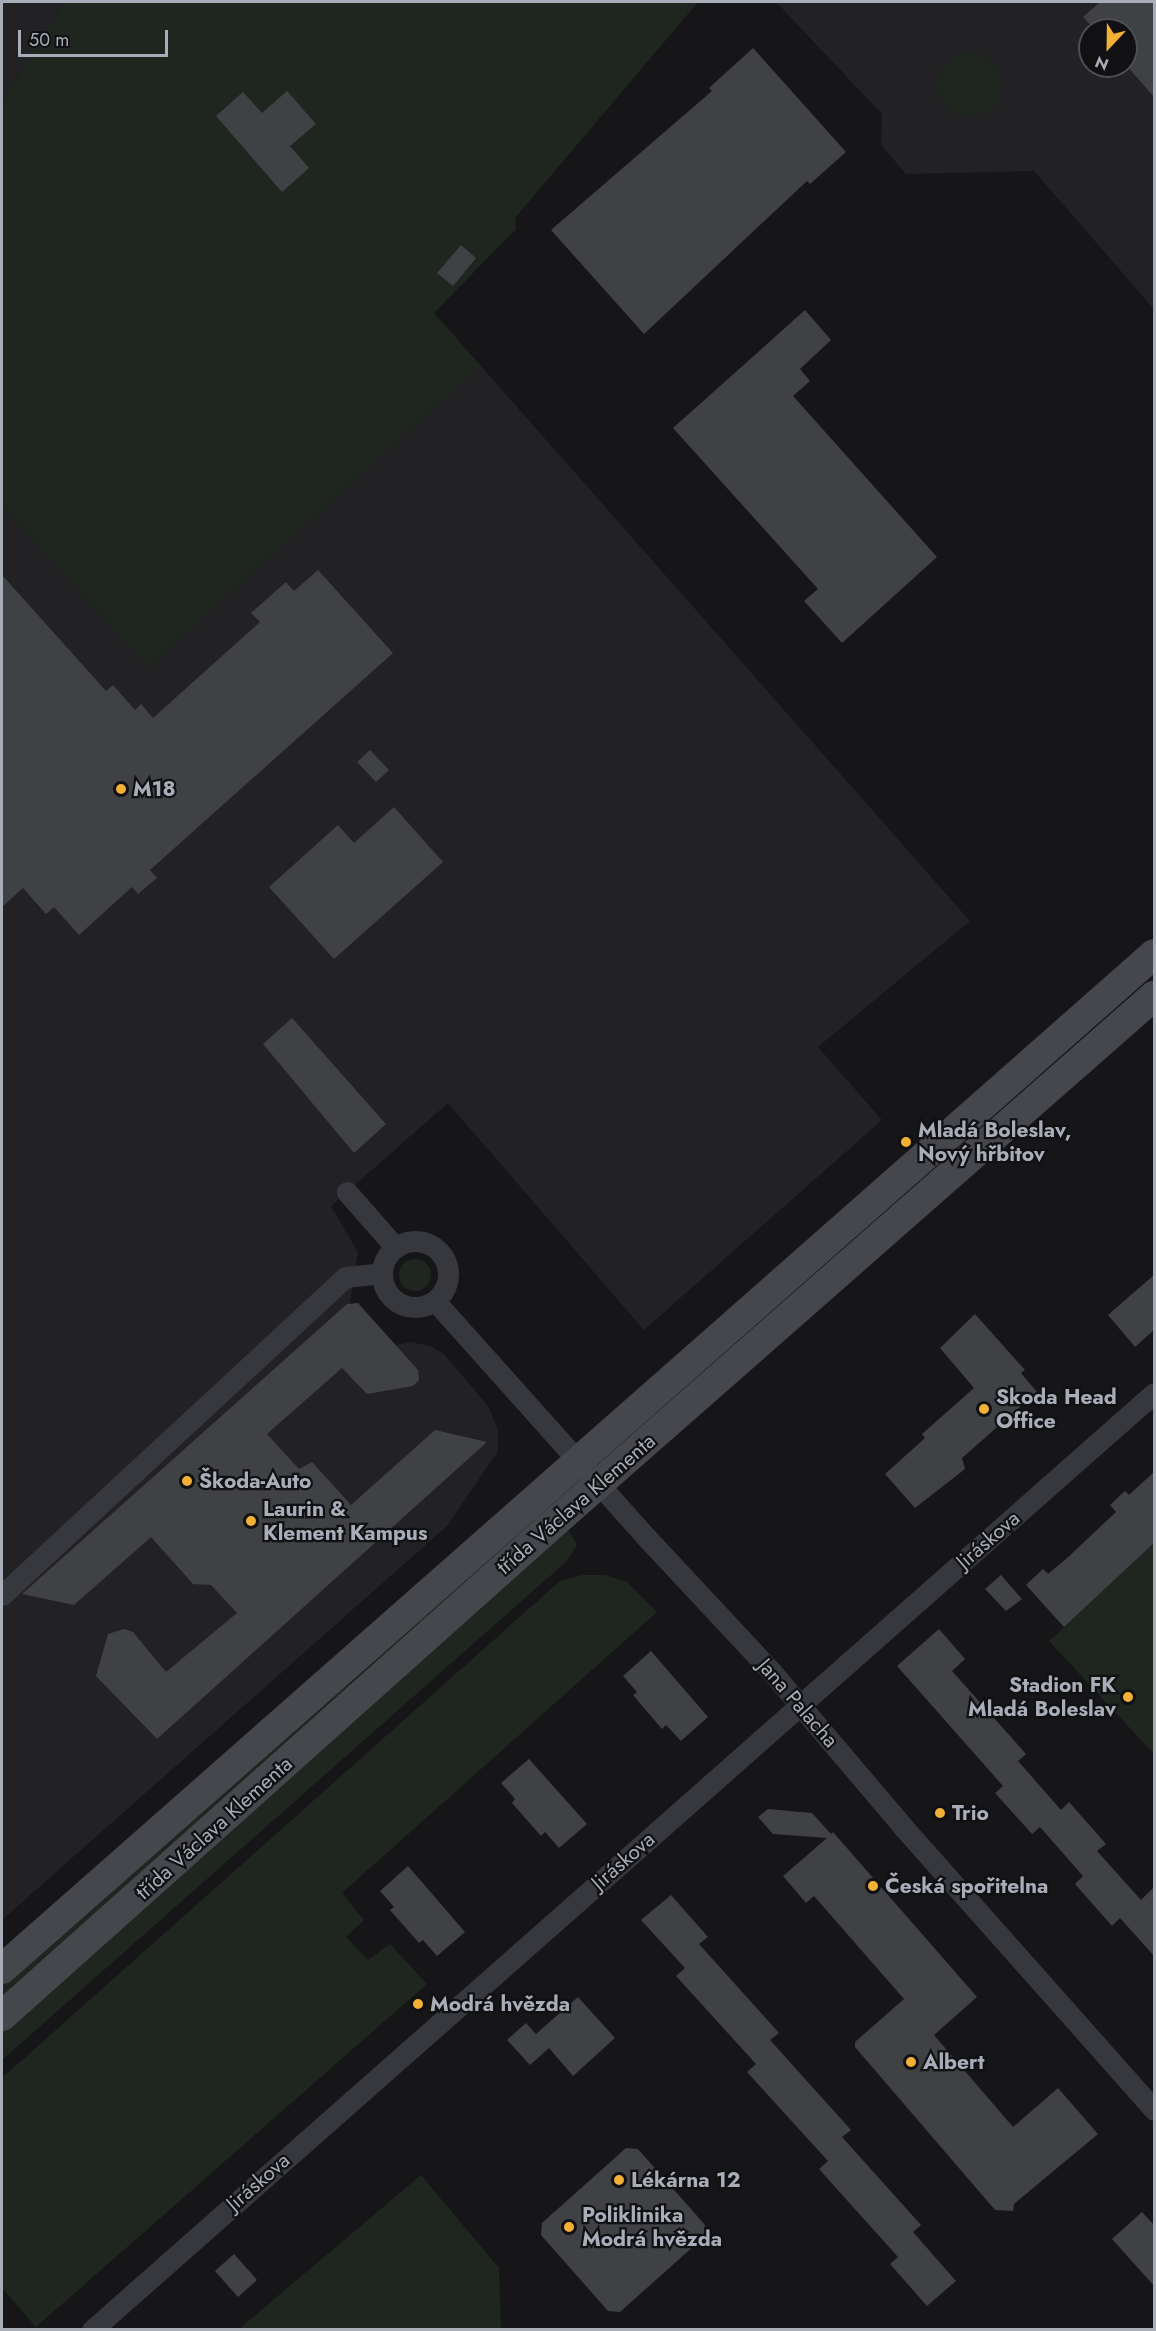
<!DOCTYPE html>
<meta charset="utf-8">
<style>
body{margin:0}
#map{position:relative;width:1156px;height:2331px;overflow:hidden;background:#161618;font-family:Jost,sans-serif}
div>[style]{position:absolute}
.built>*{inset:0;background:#222225}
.green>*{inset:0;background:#1e261f}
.round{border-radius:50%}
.building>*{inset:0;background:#404145}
.street>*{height:21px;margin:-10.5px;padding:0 10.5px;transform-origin:10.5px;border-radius:10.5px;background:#37383d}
.street>.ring{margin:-10.5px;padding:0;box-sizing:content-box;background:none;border:21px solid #37383d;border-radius:50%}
.secondary>*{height:30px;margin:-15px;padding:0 15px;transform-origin:15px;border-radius:15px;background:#45474d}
.dots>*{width:16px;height:16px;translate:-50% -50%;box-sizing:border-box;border:3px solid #111113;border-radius:50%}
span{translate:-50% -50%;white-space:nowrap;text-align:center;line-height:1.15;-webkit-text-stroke:4.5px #111113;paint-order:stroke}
.poi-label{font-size:21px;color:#a8adb8;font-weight:700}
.left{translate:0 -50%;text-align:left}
.right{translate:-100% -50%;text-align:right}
.street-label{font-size:21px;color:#a8adb8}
.frame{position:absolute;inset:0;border:3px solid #a8adb8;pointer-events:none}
.north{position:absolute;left:1078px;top:18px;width:60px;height:60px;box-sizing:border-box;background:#111113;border:2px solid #4d4f55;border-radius:50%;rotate:202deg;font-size:16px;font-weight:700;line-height:24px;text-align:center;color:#a8adb8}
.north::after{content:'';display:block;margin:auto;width:21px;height:27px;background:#f2b134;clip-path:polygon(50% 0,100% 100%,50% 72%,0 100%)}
.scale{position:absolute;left:18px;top:30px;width:150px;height:27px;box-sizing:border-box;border:3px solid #a8adb8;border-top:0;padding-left:8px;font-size:18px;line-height:21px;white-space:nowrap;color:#a8adb8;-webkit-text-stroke:4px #111113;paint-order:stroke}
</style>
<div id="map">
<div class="built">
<i style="clip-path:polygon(2px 2px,65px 2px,2px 101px)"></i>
<i style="clip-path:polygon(evenodd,776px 2px,1154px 2px,1154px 309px,1034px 171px,906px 174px,881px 145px,882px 114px,776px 2px,1090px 30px,1126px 30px,1126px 66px,1090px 66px,1090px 30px)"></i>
<i style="clip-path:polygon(481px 366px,970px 921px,818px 1047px,882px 1120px,644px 1330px,448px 1103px,331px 1206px,358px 1252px,348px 1315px,380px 1348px,410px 1342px,430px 1346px,444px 1354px,489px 1407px,498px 1431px,498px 1451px,447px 1526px,2px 1920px,2px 506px,148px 668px)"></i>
</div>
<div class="green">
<i style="clip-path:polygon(65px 2px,698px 2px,515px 218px,516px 229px,434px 313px,481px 366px,148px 668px,2px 506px,2px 101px)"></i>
<i class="round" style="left:938px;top:53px;width:64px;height:64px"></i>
<i class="round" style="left:399px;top:1259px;width:32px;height:32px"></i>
<i style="clip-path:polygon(545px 1506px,551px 1514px,2px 1998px,2px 1985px)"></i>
<i style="clip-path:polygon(567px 1528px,577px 1545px,567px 1561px,2px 2060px,2px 2027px)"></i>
<i style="clip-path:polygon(1154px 1543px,1154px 1754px,1049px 1641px)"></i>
<i style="clip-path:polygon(581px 1575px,605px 1575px,627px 1582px,657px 1612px,342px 1893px,364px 1920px,346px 1937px,368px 1960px,390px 1944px,427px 1984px,36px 2327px,2px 2288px,2px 2078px,560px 1581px)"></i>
<i style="clip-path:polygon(421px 2175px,499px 2268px,501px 2329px,240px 2328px)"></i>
</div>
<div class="building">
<i style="clip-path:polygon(1100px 2px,1155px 2px,1155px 98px,1126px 65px,1126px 30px,1095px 30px,1083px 17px)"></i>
<i style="clip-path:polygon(753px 48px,846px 152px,810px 184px,807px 181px,644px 334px,551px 230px,712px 91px,709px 88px)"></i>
<i style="clip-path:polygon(287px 91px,316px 124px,290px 146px,309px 168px,282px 192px,216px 116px,243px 92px,262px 113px)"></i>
<i style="clip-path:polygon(461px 245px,476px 258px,453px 286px,437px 273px)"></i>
<i style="clip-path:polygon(805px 310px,831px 340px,800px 369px,810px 381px,793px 396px,937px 557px,842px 643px,804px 601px,818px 589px,673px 428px)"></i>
<i style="clip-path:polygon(318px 570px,393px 653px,150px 870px,157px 878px,138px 894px,132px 887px,79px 935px,54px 907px,46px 914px,23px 888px,2px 907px,2px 575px,106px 691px,113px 685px,135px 710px,141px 704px,153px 718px,260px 622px,251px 613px,286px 582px,294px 591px)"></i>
<i style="clip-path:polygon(370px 750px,389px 770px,376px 782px,357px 762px)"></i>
<i style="clip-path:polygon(394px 807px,443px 862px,334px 959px,269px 887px,338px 825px,354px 843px)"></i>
<i style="clip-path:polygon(292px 1018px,386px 1124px,354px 1153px,263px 1044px)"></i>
<i style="clip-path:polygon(1155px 1274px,1155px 1329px,1135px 1347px,1108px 1315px)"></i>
<i style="clip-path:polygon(358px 1303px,418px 1370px,419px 1380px,413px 1386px,367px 1394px,342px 1368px,267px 1434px,299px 1469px,312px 1462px,351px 1505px,435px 1430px,487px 1442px,157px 1739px,96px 1676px,108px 1634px,124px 1629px,133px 1632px,166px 1672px,237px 1613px,211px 1585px,193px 1584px,151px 1537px,74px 1605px,22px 1594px,347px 1304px)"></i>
<i style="clip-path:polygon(975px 1314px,1025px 1370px,1021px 1373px,1037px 1392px,962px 1458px,965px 1469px,915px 1508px,885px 1474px,925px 1438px,922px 1434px,974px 1388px,940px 1348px)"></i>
<i style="clip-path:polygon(1155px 1471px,1155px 1542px,1064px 1627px,1026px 1585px,1043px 1569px,1048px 1574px,1066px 1559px,1116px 1512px,1110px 1505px,1125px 1491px,1129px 1495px)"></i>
<i style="clip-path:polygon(1001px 1575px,1022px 1599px,1006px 1611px,985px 1589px)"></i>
<i style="clip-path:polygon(939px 1629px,965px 1659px,952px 1671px,1026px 1754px,1018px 1761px,1061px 1810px,1069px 1802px,1106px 1844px,1097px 1851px,1141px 1900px,1155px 1886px,1155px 1957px,1120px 1918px,1112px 1926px,1075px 1884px,1083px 1876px,1040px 1827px,1032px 1834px,995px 1793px,1003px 1786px,897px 1666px)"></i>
<i style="clip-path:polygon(651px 1651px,708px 1717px,681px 1741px,666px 1725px,662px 1729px,633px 1695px,637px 1692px,623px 1676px)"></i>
<i style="clip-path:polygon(529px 1759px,587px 1824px,559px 1848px,545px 1832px,541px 1836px,512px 1803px,515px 1799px,501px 1783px)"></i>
<i style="clip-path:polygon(768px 1809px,812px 1813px,831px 1834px,833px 1832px,977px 1997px,934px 2035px,1013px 2127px,1058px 2088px,1098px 2134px,1014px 2204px,1013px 2211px,995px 2210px,855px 2047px,855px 2042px,904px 1999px,814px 1896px,806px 1903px,783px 1876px,827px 1838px,773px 1834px,758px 1817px)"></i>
<i style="clip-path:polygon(408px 1866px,465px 1932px,437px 1956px,423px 1940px,419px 1943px,390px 1910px,394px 1907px,380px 1891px)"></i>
<i style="clip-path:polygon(671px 1895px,708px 1937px,699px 1944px,779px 2033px,770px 2040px,851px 2130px,842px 2137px,921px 2225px,913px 2232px,956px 2281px,927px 2306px,890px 2264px,898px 2257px,819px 2169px,828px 2161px,747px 2072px,756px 2064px,676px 1976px,685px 1968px,641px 1920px)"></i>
<i style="clip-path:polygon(578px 1997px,615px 2038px,573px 2076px,549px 2048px,530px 2065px,507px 2040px,526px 2023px,536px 2034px)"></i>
<i style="clip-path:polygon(626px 2148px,638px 2149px,705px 2225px,704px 2237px,620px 2312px,608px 2311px,541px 2235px,542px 2223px)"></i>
<i style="clip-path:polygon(1142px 2212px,1155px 2226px,1155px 2287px,1112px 2239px)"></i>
<i style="clip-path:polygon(234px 2254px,257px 2280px,238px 2297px,215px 2271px)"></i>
</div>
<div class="street">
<i style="left:347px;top:1192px;width:74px;rotate:48.8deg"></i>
<i class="ring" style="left:382px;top:1241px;width:45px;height:45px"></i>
<i style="left:435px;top:1301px;width:318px;rotate:48.2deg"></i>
<i style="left:647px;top:1538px;width:182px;rotate:47deg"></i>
<i style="left:771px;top:1671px;width:206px;rotate:49.7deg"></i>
<i style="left:904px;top:1828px;width:377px;rotate:48.4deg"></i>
<i style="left:2px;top:1595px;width:468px;rotate:-42.8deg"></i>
<i style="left:345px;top:1277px;width:37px;rotate:-6deg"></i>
<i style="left:92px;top:2330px;width:1416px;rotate:-41.42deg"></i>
</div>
<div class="secondary">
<i style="left:2px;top:1969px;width:1535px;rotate:-41.38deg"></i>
<i style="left:2px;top:2016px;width:731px;rotate:-41.78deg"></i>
<i style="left:547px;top:1529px;width:808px;rotate:-41.29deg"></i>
</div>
<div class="dots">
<i style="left:121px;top:789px;background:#f2b134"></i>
<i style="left:906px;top:1142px;background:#f2b134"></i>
<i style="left:984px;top:1409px;background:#f2b134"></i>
<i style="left:187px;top:1481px;background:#f2b134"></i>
<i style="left:251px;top:1521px;background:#f2b134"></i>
<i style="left:1128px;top:1697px;background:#f2b134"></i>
<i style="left:940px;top:1813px;background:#f2b134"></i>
<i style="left:873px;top:1886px;background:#f2b134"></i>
<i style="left:418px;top:2004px;background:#f2b134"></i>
<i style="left:911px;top:2062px;background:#f2b134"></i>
<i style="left:619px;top:2180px;background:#f2b134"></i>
<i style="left:569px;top:2227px;background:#f2b134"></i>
</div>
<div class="poi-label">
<span class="left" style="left:133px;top:789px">M18</span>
<span class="left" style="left:918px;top:1142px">Mladá Boleslav,<br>Nový hřbitov</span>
<span class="left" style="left:996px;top:1409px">Skoda Head<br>Office</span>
<span class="left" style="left:199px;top:1481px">Škoda-Auto</span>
<span class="left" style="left:263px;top:1521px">Laurin &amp;<br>Klement Kampus</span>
<span class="right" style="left:1116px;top:1697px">Stadion FK<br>Mladá Boleslav</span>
<span class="left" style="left:952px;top:1813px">Trio</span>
<span class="left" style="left:885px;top:1886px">Česká spořitelna</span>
<span class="left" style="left:430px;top:2004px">Modrá hvězda</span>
<span class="left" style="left:923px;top:2062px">Albert</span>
<span class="left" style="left:631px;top:2180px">Lékárna 12</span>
<span class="left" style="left:582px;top:2227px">Poliklinika<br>Modrá hvězda</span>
</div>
<div class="street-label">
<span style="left:576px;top:1504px;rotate:-41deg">třída Václava Klementa</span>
<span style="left:988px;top:1540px;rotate:-41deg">Jiráskova</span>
<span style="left:798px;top:1703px;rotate:49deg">Jana Palacha</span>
<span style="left:214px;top:1828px;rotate:-42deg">třída Václava Klementa</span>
<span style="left:623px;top:1861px;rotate:-41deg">Jiráskova</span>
<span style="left:258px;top:2182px;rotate:-41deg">Jiráskova</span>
</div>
<div class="frame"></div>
<div class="north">N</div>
<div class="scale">50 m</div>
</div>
